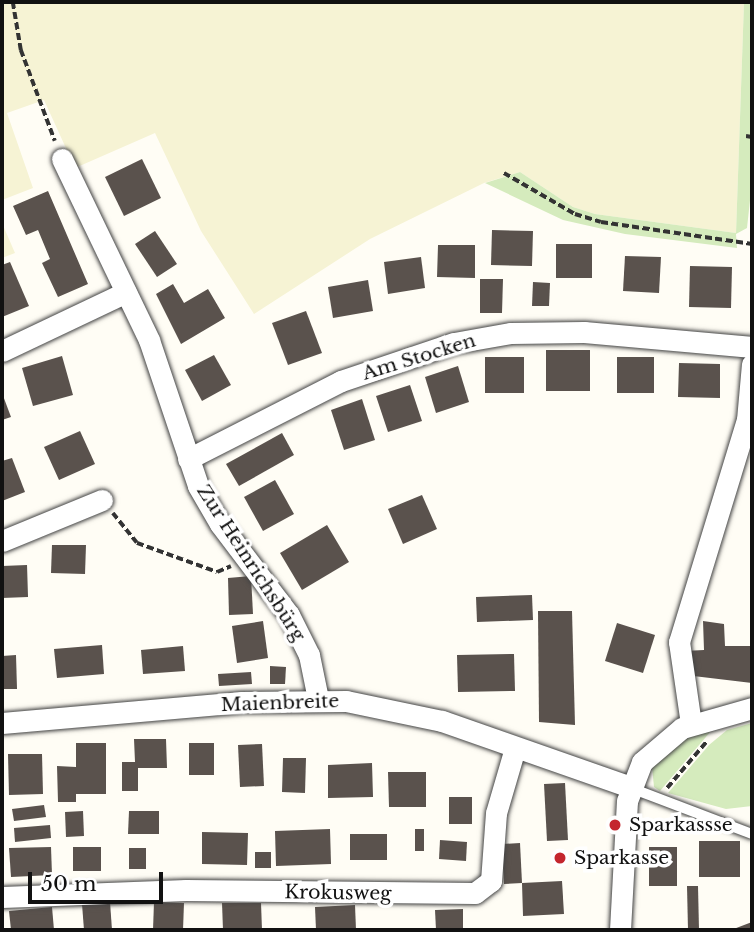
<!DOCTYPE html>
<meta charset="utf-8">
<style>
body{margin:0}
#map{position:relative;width:754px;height:932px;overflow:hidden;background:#fffdf5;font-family:"Libre Baskerville",serif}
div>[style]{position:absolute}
.farmland>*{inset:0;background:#f6f3d4}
.green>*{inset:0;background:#d5ebbd}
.building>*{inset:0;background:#5a524d}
.path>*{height:3.5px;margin-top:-1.75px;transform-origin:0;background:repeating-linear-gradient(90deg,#333 0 7px,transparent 0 10.5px)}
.roads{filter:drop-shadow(0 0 2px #444) drop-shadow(0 0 2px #444)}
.lane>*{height:10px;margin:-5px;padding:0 5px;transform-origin:5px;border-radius:5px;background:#fff}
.street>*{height:21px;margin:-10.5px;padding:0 10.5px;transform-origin:10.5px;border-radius:10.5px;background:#fff}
.dots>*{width:19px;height:19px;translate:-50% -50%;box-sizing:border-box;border:4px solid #fff;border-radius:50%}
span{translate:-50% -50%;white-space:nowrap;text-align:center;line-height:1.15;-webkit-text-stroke:7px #fff;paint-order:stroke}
.street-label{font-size:19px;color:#111}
.poi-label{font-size:19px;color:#111}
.left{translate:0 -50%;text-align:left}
.frame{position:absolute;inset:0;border:4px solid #111;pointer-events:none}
.scale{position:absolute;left:28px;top:872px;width:135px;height:32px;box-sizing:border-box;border:4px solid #111;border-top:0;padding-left:9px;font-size:21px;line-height:24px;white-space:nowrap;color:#111;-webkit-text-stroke:5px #fff;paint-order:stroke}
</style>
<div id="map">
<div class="farmland">
<i style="clip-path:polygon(2px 2px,744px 2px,736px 233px,595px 214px,573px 207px,520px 172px,484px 183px,370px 239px,254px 314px,201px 231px,155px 133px,75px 168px,44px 100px,7px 113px,33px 188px,2px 200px)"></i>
<i style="clip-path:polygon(2px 223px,15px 253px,2px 258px)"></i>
</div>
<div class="green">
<i style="clip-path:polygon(744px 2px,752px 2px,752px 182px,747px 228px,736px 234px,737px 248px,625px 234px,563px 220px,485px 183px,520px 172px,573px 207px,595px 214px,736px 233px)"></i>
<i style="clip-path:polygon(752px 723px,752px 806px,726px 809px,668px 793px,709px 745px,727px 730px)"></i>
<i style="clip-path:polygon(711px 731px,660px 791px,654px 787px,652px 766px,675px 741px)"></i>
</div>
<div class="building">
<i style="clip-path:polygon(142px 159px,161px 198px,124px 216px,105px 177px)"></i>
<i style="clip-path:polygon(48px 191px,88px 284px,58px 297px,42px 263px,50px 259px,38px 230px,26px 235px,13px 206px)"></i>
<i style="clip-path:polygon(492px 230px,533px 231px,532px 266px,491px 265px)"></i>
<i style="clip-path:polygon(155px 231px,177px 264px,157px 277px,135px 244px)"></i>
<i style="clip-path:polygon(556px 244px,592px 244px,592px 278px,556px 278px)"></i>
<i style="clip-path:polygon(438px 245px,475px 245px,475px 278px,437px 277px)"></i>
<i style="clip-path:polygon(625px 256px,661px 257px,659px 293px,623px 291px)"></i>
<i style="clip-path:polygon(421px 257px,425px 288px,388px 294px,384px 262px)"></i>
<i style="clip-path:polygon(10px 262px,29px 306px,2px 317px,2px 265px)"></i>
<i style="clip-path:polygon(690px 266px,732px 267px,731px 308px,689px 307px)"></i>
<i style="clip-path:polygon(480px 279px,503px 279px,502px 313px,480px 313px)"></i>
<i style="clip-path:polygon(368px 280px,373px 311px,333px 318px,328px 287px)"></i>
<i style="clip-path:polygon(533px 282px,550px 283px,549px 306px,532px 306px)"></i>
<i style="clip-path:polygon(173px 284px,184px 303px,208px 289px,225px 318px,181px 344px,156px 294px)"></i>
<i style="clip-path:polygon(306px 311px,322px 353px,288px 365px,272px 323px)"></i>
<i style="clip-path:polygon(546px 350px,590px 350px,590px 391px,546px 391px)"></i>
<i style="clip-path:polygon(214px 355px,231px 385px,202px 401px,185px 370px)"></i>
<i style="clip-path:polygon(62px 356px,73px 395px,33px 406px,22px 368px)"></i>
<i style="clip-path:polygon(485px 357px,524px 357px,524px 393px,485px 393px)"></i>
<i style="clip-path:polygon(617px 357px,654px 357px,654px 393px,617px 393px)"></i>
<i style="clip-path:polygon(679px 363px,720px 364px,720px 398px,678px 397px)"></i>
<i style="clip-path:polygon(458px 366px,469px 402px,436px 413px,425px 377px)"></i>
<i style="clip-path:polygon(410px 385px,422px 421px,388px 432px,376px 396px)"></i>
<i style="clip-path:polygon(2px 393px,11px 417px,2px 420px)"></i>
<i style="clip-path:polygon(362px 399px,375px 440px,344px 450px,331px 410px)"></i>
<i style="clip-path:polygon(80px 431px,95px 464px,59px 480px,44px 447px)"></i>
<i style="clip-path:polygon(282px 433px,294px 455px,239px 486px,226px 464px)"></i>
<i style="clip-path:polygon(12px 458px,25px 492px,2px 501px,2px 461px)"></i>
<i style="clip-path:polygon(275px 480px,294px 514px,263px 531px,244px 497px)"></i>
<i style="clip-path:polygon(422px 495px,437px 529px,403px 544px,388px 509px)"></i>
<i style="clip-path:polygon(327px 525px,349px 562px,302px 590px,280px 553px)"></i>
<i style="clip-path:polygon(52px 545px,86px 545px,85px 574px,51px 573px)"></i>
<i style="clip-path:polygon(27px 565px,28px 597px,2px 598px,2px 566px)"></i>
<i style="clip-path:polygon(251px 576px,253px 614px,229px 615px,228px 578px)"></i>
<i style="clip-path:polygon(532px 595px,533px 620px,477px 622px,476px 597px)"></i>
<i style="clip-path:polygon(538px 611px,572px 611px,575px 725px,539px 722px)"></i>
<i style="clip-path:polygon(263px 621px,268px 658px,237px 663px,232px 626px)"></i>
<i style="clip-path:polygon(703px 621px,724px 624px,725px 646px,752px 646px,752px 683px,685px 675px,684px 651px,704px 650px)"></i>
<i style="clip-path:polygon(617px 623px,655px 635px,643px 673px,605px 661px)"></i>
<i style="clip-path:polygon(102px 645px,104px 674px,57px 678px,54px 649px)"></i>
<i style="clip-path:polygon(183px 646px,185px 671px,143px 674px,141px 650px)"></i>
<i style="clip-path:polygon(514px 654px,515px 691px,458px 692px,457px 655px)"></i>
<i style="clip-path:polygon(16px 655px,17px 689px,2px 689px,2px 656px)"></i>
<i style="clip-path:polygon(270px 666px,286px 667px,285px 684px,270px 684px)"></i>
<i style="clip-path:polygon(251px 672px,252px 684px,219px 686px,218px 674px)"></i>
<i style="clip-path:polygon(134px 739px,166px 739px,167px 768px,138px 768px,138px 791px,122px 791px,122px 762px,135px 762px)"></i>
<i style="clip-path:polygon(76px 743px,106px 743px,106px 794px,76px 794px,76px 802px,58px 802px,57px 766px,76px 767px)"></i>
<i style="clip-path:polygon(189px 743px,214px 743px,214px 775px,189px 775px)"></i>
<i style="clip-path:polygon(262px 744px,264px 786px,240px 787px,238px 745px)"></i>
<i style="clip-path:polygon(8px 754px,42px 754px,43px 794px,9px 795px)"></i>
<i style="clip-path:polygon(283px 758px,306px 758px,305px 793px,282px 792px)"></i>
<i style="clip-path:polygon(372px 763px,373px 797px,328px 798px,328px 765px)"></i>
<i style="clip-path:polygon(388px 772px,426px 772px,426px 807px,389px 807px)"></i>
<i style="clip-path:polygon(565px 783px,568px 840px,547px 841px,544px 784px)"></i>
<i style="clip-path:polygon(449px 797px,472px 797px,472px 824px,449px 824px)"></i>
<i style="clip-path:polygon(44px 805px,46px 817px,14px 821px,12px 809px)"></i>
<i style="clip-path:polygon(83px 811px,84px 836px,66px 837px,65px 812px)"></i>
<i style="clip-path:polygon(129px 811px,159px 811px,159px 834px,128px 834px)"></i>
<i style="clip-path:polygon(50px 825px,51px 838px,15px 842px,14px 828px)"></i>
<i style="clip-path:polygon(330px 829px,331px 864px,276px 866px,275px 831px)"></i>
<i style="clip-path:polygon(415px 829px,424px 829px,424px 851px,415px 851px)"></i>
<i style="clip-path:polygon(202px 832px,248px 833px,247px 865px,202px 864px)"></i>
<i style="clip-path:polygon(350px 834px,387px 834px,387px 860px,350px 860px)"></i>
<i style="clip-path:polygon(440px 840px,467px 842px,466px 861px,439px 859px)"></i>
<i style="clip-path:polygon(699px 841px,740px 841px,740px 877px,699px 877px)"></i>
<i style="clip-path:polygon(520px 843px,522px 883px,504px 884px,502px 844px)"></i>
<i style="clip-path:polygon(51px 847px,52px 875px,11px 877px,9px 848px)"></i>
<i style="clip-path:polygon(73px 847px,101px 847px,101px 871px,73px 871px)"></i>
<i style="clip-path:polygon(649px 847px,677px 847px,677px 886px,649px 886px)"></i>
<i style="clip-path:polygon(129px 848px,146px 848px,146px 869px,129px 869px)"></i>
<i style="clip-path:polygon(255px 852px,271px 852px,271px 868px,255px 868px)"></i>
<i style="clip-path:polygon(562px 881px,564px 914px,523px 916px,522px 883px)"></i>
<i style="clip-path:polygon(687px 886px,698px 886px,699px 930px,688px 930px)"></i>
<i style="clip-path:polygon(110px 902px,112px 930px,84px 930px,82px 904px)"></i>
<i style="clip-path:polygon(154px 902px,184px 903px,183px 930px,153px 930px)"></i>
<i style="clip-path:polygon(222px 903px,261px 903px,262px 930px,223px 930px)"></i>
<i style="clip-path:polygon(355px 905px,356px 930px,316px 930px,315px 907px)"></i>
<i style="clip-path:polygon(52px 907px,54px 930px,11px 930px,9px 911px)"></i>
<i style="clip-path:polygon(463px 909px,463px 930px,436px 930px,435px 910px)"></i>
<i style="clip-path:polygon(752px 922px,752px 930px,731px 930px)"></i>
</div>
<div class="path">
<i style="left:13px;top:2px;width:49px;rotate:80.5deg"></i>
<i style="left:21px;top:50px;width:97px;rotate:69.5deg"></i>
<i style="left:746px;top:136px;width:6px;rotate:9deg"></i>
<i style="left:504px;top:173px;width:82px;rotate:30deg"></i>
<i style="left:575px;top:214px;width:27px;rotate:17deg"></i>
<i style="left:601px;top:222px;width:153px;rotate:8.3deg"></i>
<i style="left:113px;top:513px;width:38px;rotate:51deg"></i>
<i style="left:137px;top:543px;width:85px;rotate:19.9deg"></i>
<i style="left:217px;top:572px;width:15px;rotate:-23deg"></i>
<i style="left:667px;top:788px;width:62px;rotate:-49.6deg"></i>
</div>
<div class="roads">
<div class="lane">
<i style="left:631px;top:788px;width:129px;rotate:20.8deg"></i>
</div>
<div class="street">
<i style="left:62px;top:159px;width:201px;rotate:64.3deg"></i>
<i style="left:149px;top:340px;width:154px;rotate:71.4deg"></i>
<i style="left:198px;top:486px;width:44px;rotate:59.9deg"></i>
<i style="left:220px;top:524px;width:114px;rotate:52.8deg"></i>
<i style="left:289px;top:615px;width:45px;rotate:63.4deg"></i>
<i style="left:309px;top:655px;width:45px;rotate:78.4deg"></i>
<i style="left:2px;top:351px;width:137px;rotate:-25.4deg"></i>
<i style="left:188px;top:459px;width:172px;rotate:-27deg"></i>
<i style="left:341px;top:381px;width:119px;rotate:-18.6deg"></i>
<i style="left:454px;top:343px;width:58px;rotate:-10deg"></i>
<i style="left:511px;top:333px;width:73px;rotate:-0.8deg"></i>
<i style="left:584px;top:332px;width:169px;rotate:5.1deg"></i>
<i style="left:2px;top:541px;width:108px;rotate:-22.3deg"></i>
<i style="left:2px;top:723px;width:241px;rotate:-5deg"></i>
<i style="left:242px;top:702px;width:104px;rotate:-0.6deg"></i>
<i style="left:346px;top:701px;width:98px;rotate:11.8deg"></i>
<i style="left:442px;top:721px;width:199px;rotate:19.3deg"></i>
<i style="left:691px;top:724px;width:83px;rotate:-98.3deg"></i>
<i style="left:679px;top:642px;width:232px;rotate:-73deg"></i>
<i style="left:747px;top:420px;width:56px;rotate:-84.9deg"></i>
<i style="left:2px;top:897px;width:184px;rotate:-2.2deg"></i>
<i style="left:186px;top:890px;width:289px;rotate:0.6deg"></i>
<i style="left:475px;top:893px;width:20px;rotate:-37deg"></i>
<i style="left:491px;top:881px;width:68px;rotate:-85.8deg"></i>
<i style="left:496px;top:813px;width:68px;rotate:-73.7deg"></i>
<i style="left:620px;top:930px;width:129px;rotate:-86.9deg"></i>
<i style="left:627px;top:801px;width:42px;rotate:-69deg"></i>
<i style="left:642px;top:762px;width:52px;rotate:-40.4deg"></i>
<i style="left:682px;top:728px;width:73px;rotate:-15.9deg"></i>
</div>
</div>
<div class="dots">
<i style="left:615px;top:825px;background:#c4262e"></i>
<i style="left:560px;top:858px;background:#c4262e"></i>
</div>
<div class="street-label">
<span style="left:419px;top:357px;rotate:-17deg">Am Stocken</span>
<span style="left:251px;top:563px;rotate:57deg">Zur Heinrichsbürg</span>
<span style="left:280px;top:703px;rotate:-2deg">Maienbreite</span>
<span style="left:338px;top:893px;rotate:1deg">Krokusweg</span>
</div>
<div class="poi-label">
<span class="left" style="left:629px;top:825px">Sparkassse</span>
<span class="left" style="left:574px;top:858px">Sparkasse</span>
</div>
<div class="frame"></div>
<div class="scale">50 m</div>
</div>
